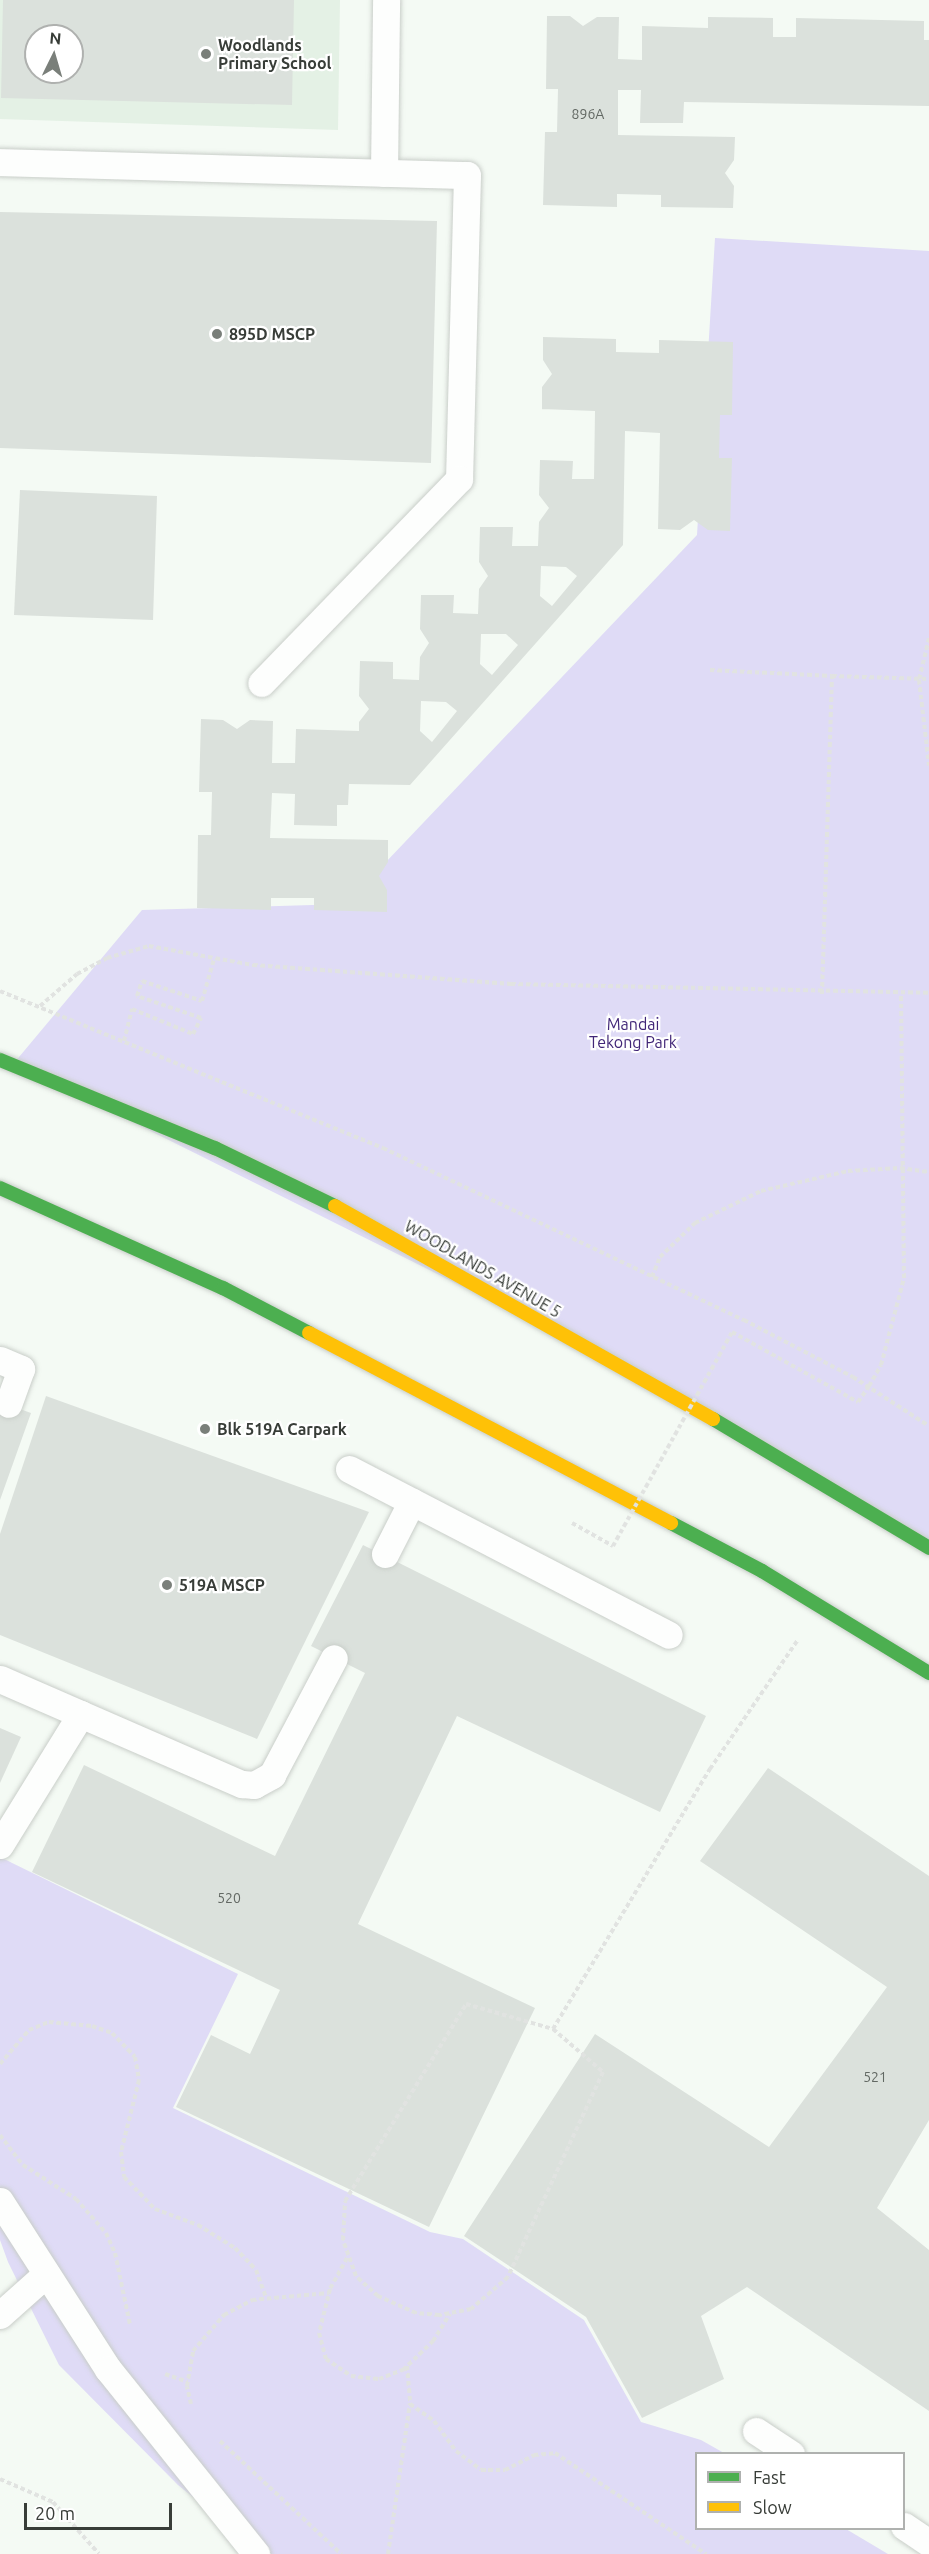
<!DOCTYPE html>
<style>
body{margin:0}
#map{position:relative;width:929px;height:2554px;overflow:hidden;background:#f4faf4;font-family:Ubuntu,sans-serif}
div>[style]{position:absolute}
.built>*{inset:0;background:#e4f1e5}
.green>*{inset:0;background:#dfdbf6}
.building>*{inset:0;background:#dbe1dc}
.path>*{height:4px;margin-top:-2px;transform-origin:0;background:repeating-linear-gradient(90deg,#e1e3e1 0 4.5px,transparent 0 7.5px)}
.roads{filter:drop-shadow(0 0 2px #c9cec9) drop-shadow(0 0 2px #c9cec9)}
.lane>*{height:27px;margin:-13.5px;padding:0 13.5px;transform-origin:13.5px;border-radius:13.5px;background:#fdfefd}
.fast>*{height:14px;margin:-7px;padding:0 7px;transform-origin:7px;border-radius:7px;background:#4caf50}
.slow>*{height:14px;margin:-7px;padding:0 7px;transform-origin:7px;border-radius:7px;background:#ffc107}
.path-bridge>*{height:4px;margin-top:-2px;transform-origin:0;background:repeating-linear-gradient(90deg,#e1e3e1 0 4.5px,transparent 0 7.5px)}
.dots>*{width:16px;height:16px;translate:-50% -50%;box-sizing:border-box;border:3px solid #fff;border-radius:50%}
span{translate:-50% -50%;white-space:nowrap;text-align:center;line-height:1.15;-webkit-text-stroke:4.5px #fff;paint-order:stroke}
.number-label{font-size:14px;color:#626863}
.number-label span{-webkit-text-stroke-width:0}
.poi-label{font-size:16px;color:#383d38;font-weight:700}
.left{translate:0 -50%;text-align:left}
.park-label{font-size:16px;color:#412677}
.street-label{font-size:16px;color:#383d38}
.legend{position:absolute;left:695px;top:2452px;width:210px;height:78px;box-sizing:border-box;background:#fff;border:2px solid #afb1af;margin:0;padding:8px 10px;list-style:none;font-size:18px;color:#383d38}
.legend li{display:flex;align-items:center;gap:12px;height:30px}
.legend b{width:30px;border:2px solid #afb1af}
.north{position:absolute;left:24px;top:24px;width:60px;height:60px;box-sizing:border-box;background:#fff;border:2px solid #afb1af;border-radius:50%;rotate:5deg;font-size:16px;font-weight:700;line-height:24px;text-align:center;color:#383d38}
.north::after{content:'';display:block;margin:auto;width:21px;height:27px;background:#7a7f7a;clip-path:polygon(50% 0,100% 100%,50% 72%,0 100%)}
.scale{position:absolute;left:24px;top:2503px;width:148px;height:27px;box-sizing:border-box;border:3px solid #383d38;border-top:0;padding-left:8px;font-size:18px;line-height:21px;white-space:nowrap;color:#383d38;-webkit-text-stroke:4px #fff;paint-order:stroke}
</style>
<div id="map">
<div class="built">
<i style="clip-path:polygon(evenodd,0 0,340px 0,338px 130px,0 119px,0 0,36px 36px,72px 36px,72px 72px,36px 72px,36px 36px)"></i>
</div>
<div class="green">
<i style="clip-path:polygon(715px 238px,929px 251px,929px 1545px,596px 1353px,14px 1063px,142px 910px,346px 904px,697px 535px)"></i>
<i style="clip-path:polygon(0 1857px,238px 1974px,173px 2108px,430px 2232px,463px 2239px,584px 2320px,641px 2422px,701px 2440px,724px 2453px,696px 2454px,696px 2528px,846px 2529px,888px 2554px,263px 2554px,178px 2485px,59px 2365px,8px 2262px,0 2240px)"></i>
</div>
<div class="building">
<i style="clip-path:polygon(evenodd,3px 0,294px 0,292px 105px,1px 98px,3px 0,36px 36px,72px 36px,72px 72px,36px 72px,36px 36px)"></i>
<i style="clip-path:polygon(547px 16px,570px 16px,583px 26px,597px 17px,619px 17px,618px 59px,642px 60px,642px 26px,708px 28px,708px 17px,773px 18px,773px 37px,796px 37px,796px 18px,924px 21px,924px 40px,929px 40px,929px 106px,684px 102px,683px 123px,640px 123px,641px 90px,618px 90px,618px 135px,735px 137px,734px 160px,725px 173px,734px 186px,733px 208px,661px 207px,661px 195px,617px 194px,617px 207px,543px 205px,545px 132px,557px 132px,558px 89px,546px 89px)"></i>
<i style="clip-path:polygon(0 212px,437px 221px,431px 463px,0 448px)"></i>
<i style="clip-path:polygon(evenodd,543px 337px,616px 339px,616px 352px,659px 353px,659px 340px,733px 342px,732px 415px,720px 415px,719px 458px,732px 458px,730px 531px,708px 530px,694px 520px,680px 530px,658px 529px,660px 433px,625px 431px,623px 545px,410px 785px,349px 784px,348px 805px,337px 805px,337px 826px,294px 825px,295px 794px,272px 793px,270px 838px,388px 840px,388px 862px,379px 876px,387px 890px,387px 912px,314px 910px,314px 898px,271px 898px,271px 910px,197px 908px,198px 835px,211px 835px,212px 792px,199px 792px,201px 719px,223px 720px,237px 729px,250px 720px,273px 721px,272px 763px,295px 763px,296px 729px,359px 731px,359px 722px,369px 709px,359px 696px,360px 661px,393px 662px,393px 679px,419px 680px,420px 657px,429px 643px,420px 629px,421px 595px,454px 595px,453px 613px,478px 614px,479px 589px,488px 576px,479px 562px,480px 527px,513px 527px,512px 546px,538px 546px,539px 522px,549px 508px,539px 495px,540px 460px,573px 461px,572px 479px,594px 479px,595px 411px,542px 409px,542px 387px,552px 374px,543px 360px,543px 337px,541px 566px,566px 567px,577px 576px,552px 606px,540px 596px,541px 566px,543px 337px,481px 634px,506px 634px,518px 645px,492px 675px,480px 664px,481px 634px,543px 337px,421px 701px,446px 702px,457px 711px,432px 742px,420px 731px,421px 701px)"></i>
<i style="clip-path:polygon(20px 490px,157px 496px,153px 620px,14px 615px)"></i>
<i style="clip-path:polygon(46px 1396px,369px 1512px,257px 1739px,0 1635px,0 1534px)"></i>
<i style="clip-path:polygon(0 1402px,31px 1413px,0 1500px)"></i>
<i style="clip-path:polygon(363px 1545px,706px 1716px,660px 1812px,457px 1716px,358px 1924px,535px 2008px,429px 2227px,176px 2107px,211px 2035px,250px 2054px,280px 1990px,32px 1872px,84px 1765px,275px 1856px,365px 1673px,311px 1646px)"></i>
<i style="clip-path:polygon(0 1728px,21px 1737px,0 1783px)"></i>
<i style="clip-path:polygon(768px 1768px,929px 1876px,929px 2120px,877px 2208px,929px 2250px,929px 2411px,747px 2287px,701px 2316px,724px 2379px,642px 2418px,586px 2317px,464px 2236px,595px 2034px,769px 2147px,887px 1987px,700px 1861px)"></i>
</div>
<div class="path">
<i style="left:929px;top:638px;width:43px;rotate:103.4deg"></i>
<i style="left:919px;top:680px;width:86px;rotate:83.3deg"></i>
<i style="left:710px;top:670px;width:122px;rotate:2.8deg"></i>
<i style="left:0;top:991px;width:414px;rotate:22.3deg"></i>
<i style="left:383px;top:1148px;width:400px;rotate:25.5deg"></i>
<i style="left:744px;top:1320px;width:123px;rotate:27.6deg"></i>
<i style="left:853px;top:1377px;width:90px;rotate:32.8deg"></i>
<i style="left:822px;top:994px;width:318px;rotate:-88.2deg"></i>
<i style="left:832px;top:676px;width:97px;rotate:1.8deg"></i>
<i style="left:40px;top:1006px;width:49px;rotate:-40.9deg"></i>
<i style="left:77px;top:974px;width:34px;rotate:-28deg"></i>
<i style="left:107px;top:958px;width:44px;rotate:-15.9deg"></i>
<i style="left:149px;top:946px;width:106px;rotate:10.4deg"></i>
<i style="left:253px;top:965px;width:259px;rotate:4.2deg"></i>
<i style="left:511px;top:984px;width:418px;rotate:1.2deg"></i>
<i style="left:124px;top:1041px;width:33px;rotate:-76deg"></i>
<i style="left:132px;top:1009px;width:66px;rotate:22.3deg"></i>
<i style="left:193px;top:1034px;width:18px;rotate:-63deg"></i>
<i style="left:201px;top:1018px;width:68px;rotate:-161deg"></i>
<i style="left:137px;top:996px;width:16px;rotate:-72deg"></i>
<i style="left:142px;top:981px;width:63px;rotate:18.4deg"></i>
<i style="left:202px;top:1001px;width:44px;rotate:-74.1deg"></i>
<i style="left:652px;top:1277px;width:22px;rotate:-68deg"></i>
<i style="left:660px;top:1257px;width:49px;rotate:-44.2deg"></i>
<i style="left:695px;top:1223px;width:73px;rotate:-25.9deg"></i>
<i style="left:761px;top:1191px;width:89px;rotate:-12.9deg"></i>
<i style="left:848px;top:1171px;width:52px;rotate:-3.3deg"></i>
<i style="left:900px;top:1168px;width:29px;rotate:8deg"></i>
<i style="left:732px;top:1332px;width:144px;rotate:29.1deg"></i>
<i style="left:858px;top:1402px;width:19px;rotate:-55deg"></i>
<i style="left:869px;top:1386px;width:24px;rotate:-60deg"></i>
<i style="left:881px;top:1365px;width:90px;rotate:-75.2deg"></i>
<i style="left:904px;top:1278px;width:283px;rotate:-90.6deg"></i>
<i style="left:572px;top:1523px;width:47px;rotate:29.3deg"></i>
<i style="left:466px;top:2004px;width:91px;rotate:16deg"></i>
<i style="left:553px;top:2029px;width:66px;rotate:40.7deg"></i>
<i style="left:603px;top:2072px;width:226px;rotate:114.9deg"></i>
<i style="left:508px;top:2277px;width:49px;rotate:139.1deg"></i>
<i style="left:471px;top:2309px;width:33px;rotate:169deg"></i>
<i style="left:439px;top:2315px;width:23px;rotate:-175deg"></i>
<i style="left:416px;top:2313px;width:42px;rotate:-155.9deg"></i>
<i style="left:378px;top:2296px;width:30px;rotate:-138deg"></i>
<i style="left:356px;top:2276px;width:38px;rotate:-110deg"></i>
<i style="left:343px;top:2240px;width:39px;rotate:-87deg"></i>
<i style="left:345px;top:2201px;width:231px;rotate:-58.4deg"></i>
<i style="left:553px;top:2029px;width:304px;rotate:-58.9deg"></i>
<i style="left:710px;top:1769px;width:155px;rotate:-55.8deg"></i>
<i style="left:0;top:2064px;width:45px;rotate:-49.5deg"></i>
<i style="left:29px;top:2030px;width:22px;rotate:-22deg"></i>
<i style="left:49px;top:2022px;width:43px;rotate:5.3deg"></i>
<i style="left:92px;top:2026px;width:21px;rotate:19deg"></i>
<i style="left:112px;top:2033px;width:33px;rotate:46deg"></i>
<i style="left:135px;top:2057px;width:23px;rotate:80deg"></i>
<i style="left:139px;top:2080px;width:74px;rotate:104deg"></i>
<i style="left:121px;top:2152px;width:25px;rotate:83deg"></i>
<i style="left:124px;top:2177px;width:45px;rotate:45.9deg"></i>
<i style="left:155px;top:2209px;width:46px;rotate:20.4deg"></i>
<i style="left:198px;top:2225px;width:44px;rotate:31.9deg"></i>
<i style="left:235px;top:2248px;width:30px;rotate:46deg"></i>
<i style="left:256px;top:2270px;width:29px;rotate:70deg"></i>
<i style="left:0;top:2135px;width:38px;rotate:53deg"></i>
<i style="left:23px;top:2165px;width:63px;rotate:32.7deg"></i>
<i style="left:76px;top:2199px;width:45px;rotate:48.6deg"></i>
<i style="left:106px;top:2233px;width:22px;rotate:66deg"></i>
<i style="left:115px;top:2253px;width:74px;rotate:78.2deg"></i>
<i style="left:347px;top:2258px;width:35px;rotate:119deg"></i>
<i style="left:330px;top:2289px;width:45px;rotate:104deg"></i>
<i style="left:319px;top:2333px;width:27px;rotate:75deg"></i>
<i style="left:326px;top:2359px;width:30px;rotate:34deg"></i>
<i style="left:351px;top:2376px;width:28px;rotate:6deg"></i>
<i style="left:379px;top:2379px;width:26px;rotate:-21deg"></i>
<i style="left:403px;top:2370px;width:42px;rotate:-44deg"></i>
<i style="left:433px;top:2341px;width:32px;rotate:-58deg"></i>
<i style="left:407px;top:2366px;width:38px;rotate:85deg"></i>
<i style="left:410px;top:2404px;width:29px;rotate:35deg"></i>
<i style="left:434px;top:2421px;width:37px;rotate:54deg"></i>
<i style="left:456px;top:2451px;width:31px;rotate:37deg"></i>
<i style="left:481px;top:2470px;width:24px"></i>
<i style="left:505px;top:2470px;width:33px;rotate:-27deg"></i>
<i style="left:534px;top:2455px;width:21px;rotate:-5deg"></i>
<i style="left:555px;top:2453px;width:182px;rotate:33.8deg"></i>
<i style="left:165px;top:2374px;width:24px;rotate:19deg"></i>
<i style="left:191px;top:2404px;width:18px;rotate:-103deg"></i>
<i style="left:187px;top:2386px;width:36px;rotate:-80deg"></i>
<i style="left:193px;top:2351px;width:48px;rotate:-49.3deg"></i>
<i style="left:224px;top:2315px;width:32px;rotate:-28deg"></i>
<i style="left:252px;top:2300px;width:77px;rotate:-5.2deg"></i>
<i style="left:220px;top:2441px;width:166px;rotate:43deg"></i>
<i style="left:0;top:2479px;width:58px;rotate:23.5deg"></i>
<i style="left:53px;top:2502px;width:69px;rotate:48.5deg"></i>
<i style="left:388px;top:2554px;width:152px;rotate:-81.7deg"></i>
</div>
<div class="roads">
<div class="lane">
<i style="left:0;top:162px;width:467px;rotate:1.6deg"></i>
<i style="left:467px;top:175px;width:304px;rotate:91.5deg"></i>
<i style="left:459px;top:479px;width:284px;rotate:134.1deg"></i>
<i style="left:384px;top:173px;width:173px;rotate:-89.3deg"></i>
<i style="left:0;top:1360px;width:23px;rotate:23deg"></i>
<i style="left:21px;top:1369px;width:37px;rotate:110deg"></i>
<i style="left:349px;top:1469px;width:360px;rotate:27.4deg"></i>
<i style="left:385px;top:1554px;width:59px;rotate:-63deg"></i>
<i style="left:0;top:1679px;width:264px;rotate:23.5deg"></i>
<i style="left:242px;top:1784px;width:12px;rotate:5deg"></i>
<i style="left:254px;top:1785px;width:21px;rotate:-29deg"></i>
<i style="left:272px;top:1775px;width:132px;rotate:-62.1deg"></i>
<i style="left:0;top:1845px;width:154px;rotate:-58.3deg"></i>
<i style="left:0;top:2201px;width:200px;rotate:57.3deg"></i>
<i style="left:108px;top:2369px;width:237px;rotate:51.3deg"></i>
<i style="left:0;top:2315px;width:62px;rotate:-41.7deg"></i>
<i style="left:756px;top:2431px;width:42px;rotate:33.3deg"></i>
<i style="left:904px;top:2526px;width:30px;rotate:34deg"></i>
</div>
<div class="fast">
<i style="left:0;top:1060px;width:232px;rotate:22.3deg"></i>
<i style="left:215px;top:1148px;width:133px;rotate:25.8deg"></i>
<i style="left:0;top:1188px;width:244px;rotate:24.2deg"></i>
<i style="left:223px;top:1288px;width:97px;rotate:27.6deg"></i>
<i style="left:713px;top:1419px;width:252px;rotate:30.8deg"></i>
<i style="left:671px;top:1523px;width:103px;rotate:27.8deg"></i>
<i style="left:762px;top:1571px;width:196px;rotate:31.4deg"></i>
</div>
<div class="slow">
<i style="left:335px;top:1206px;width:434px;rotate:29.4deg"></i>
<i style="left:309px;top:1333px;width:409px;rotate:27.7deg"></i>
</div>
</div>
<div class="path-bridge">
<i style="left:613px;top:1546px;width:245px;rotate:-60.9deg"></i>
</div>
<div class="dots">
<i style="left:206px;top:54px;background:#7a7f7a"></i>
<i style="left:217px;top:334px;background:#7a7f7a"></i>
<i style="left:205px;top:1429px;background:#7a7f7a"></i>
<i style="left:167px;top:1585px;background:#7a7f7a"></i>
</div>
<div class="number-label">
<span style="left:588px;top:114px">896A</span>
<span style="left:229px;top:1898px">520</span>
<span style="left:875px;top:2077px">521</span>
</div>
<div class="poi-label">
<span class="left" style="left:218px;top:54px">Woodlands<br>Primary School</span>
<span class="left" style="left:229px;top:334px">895D MSCP</span>
<span class="left" style="left:217px;top:1429px">Blk 519A Carpark</span>
<span class="left" style="left:179px;top:1585px">519A MSCP</span>
</div>
<div class="park-label">
<span style="left:633px;top:1033px">Mandai<br>Tekong Park</span>
</div>
<div class="street-label">
<span style="left:483px;top:1269px;rotate:30deg">WOODLANDS AVENUE 5</span>
</div>
<ul class="legend">
<li><b style="height:8px;background:#4caf50"></b>Fast</li>
<li><b style="height:8px;background:#ffc107"></b>Slow</li>
</ul>
<div class="north">N</div>
<div class="scale">20 m</div>
</div>
